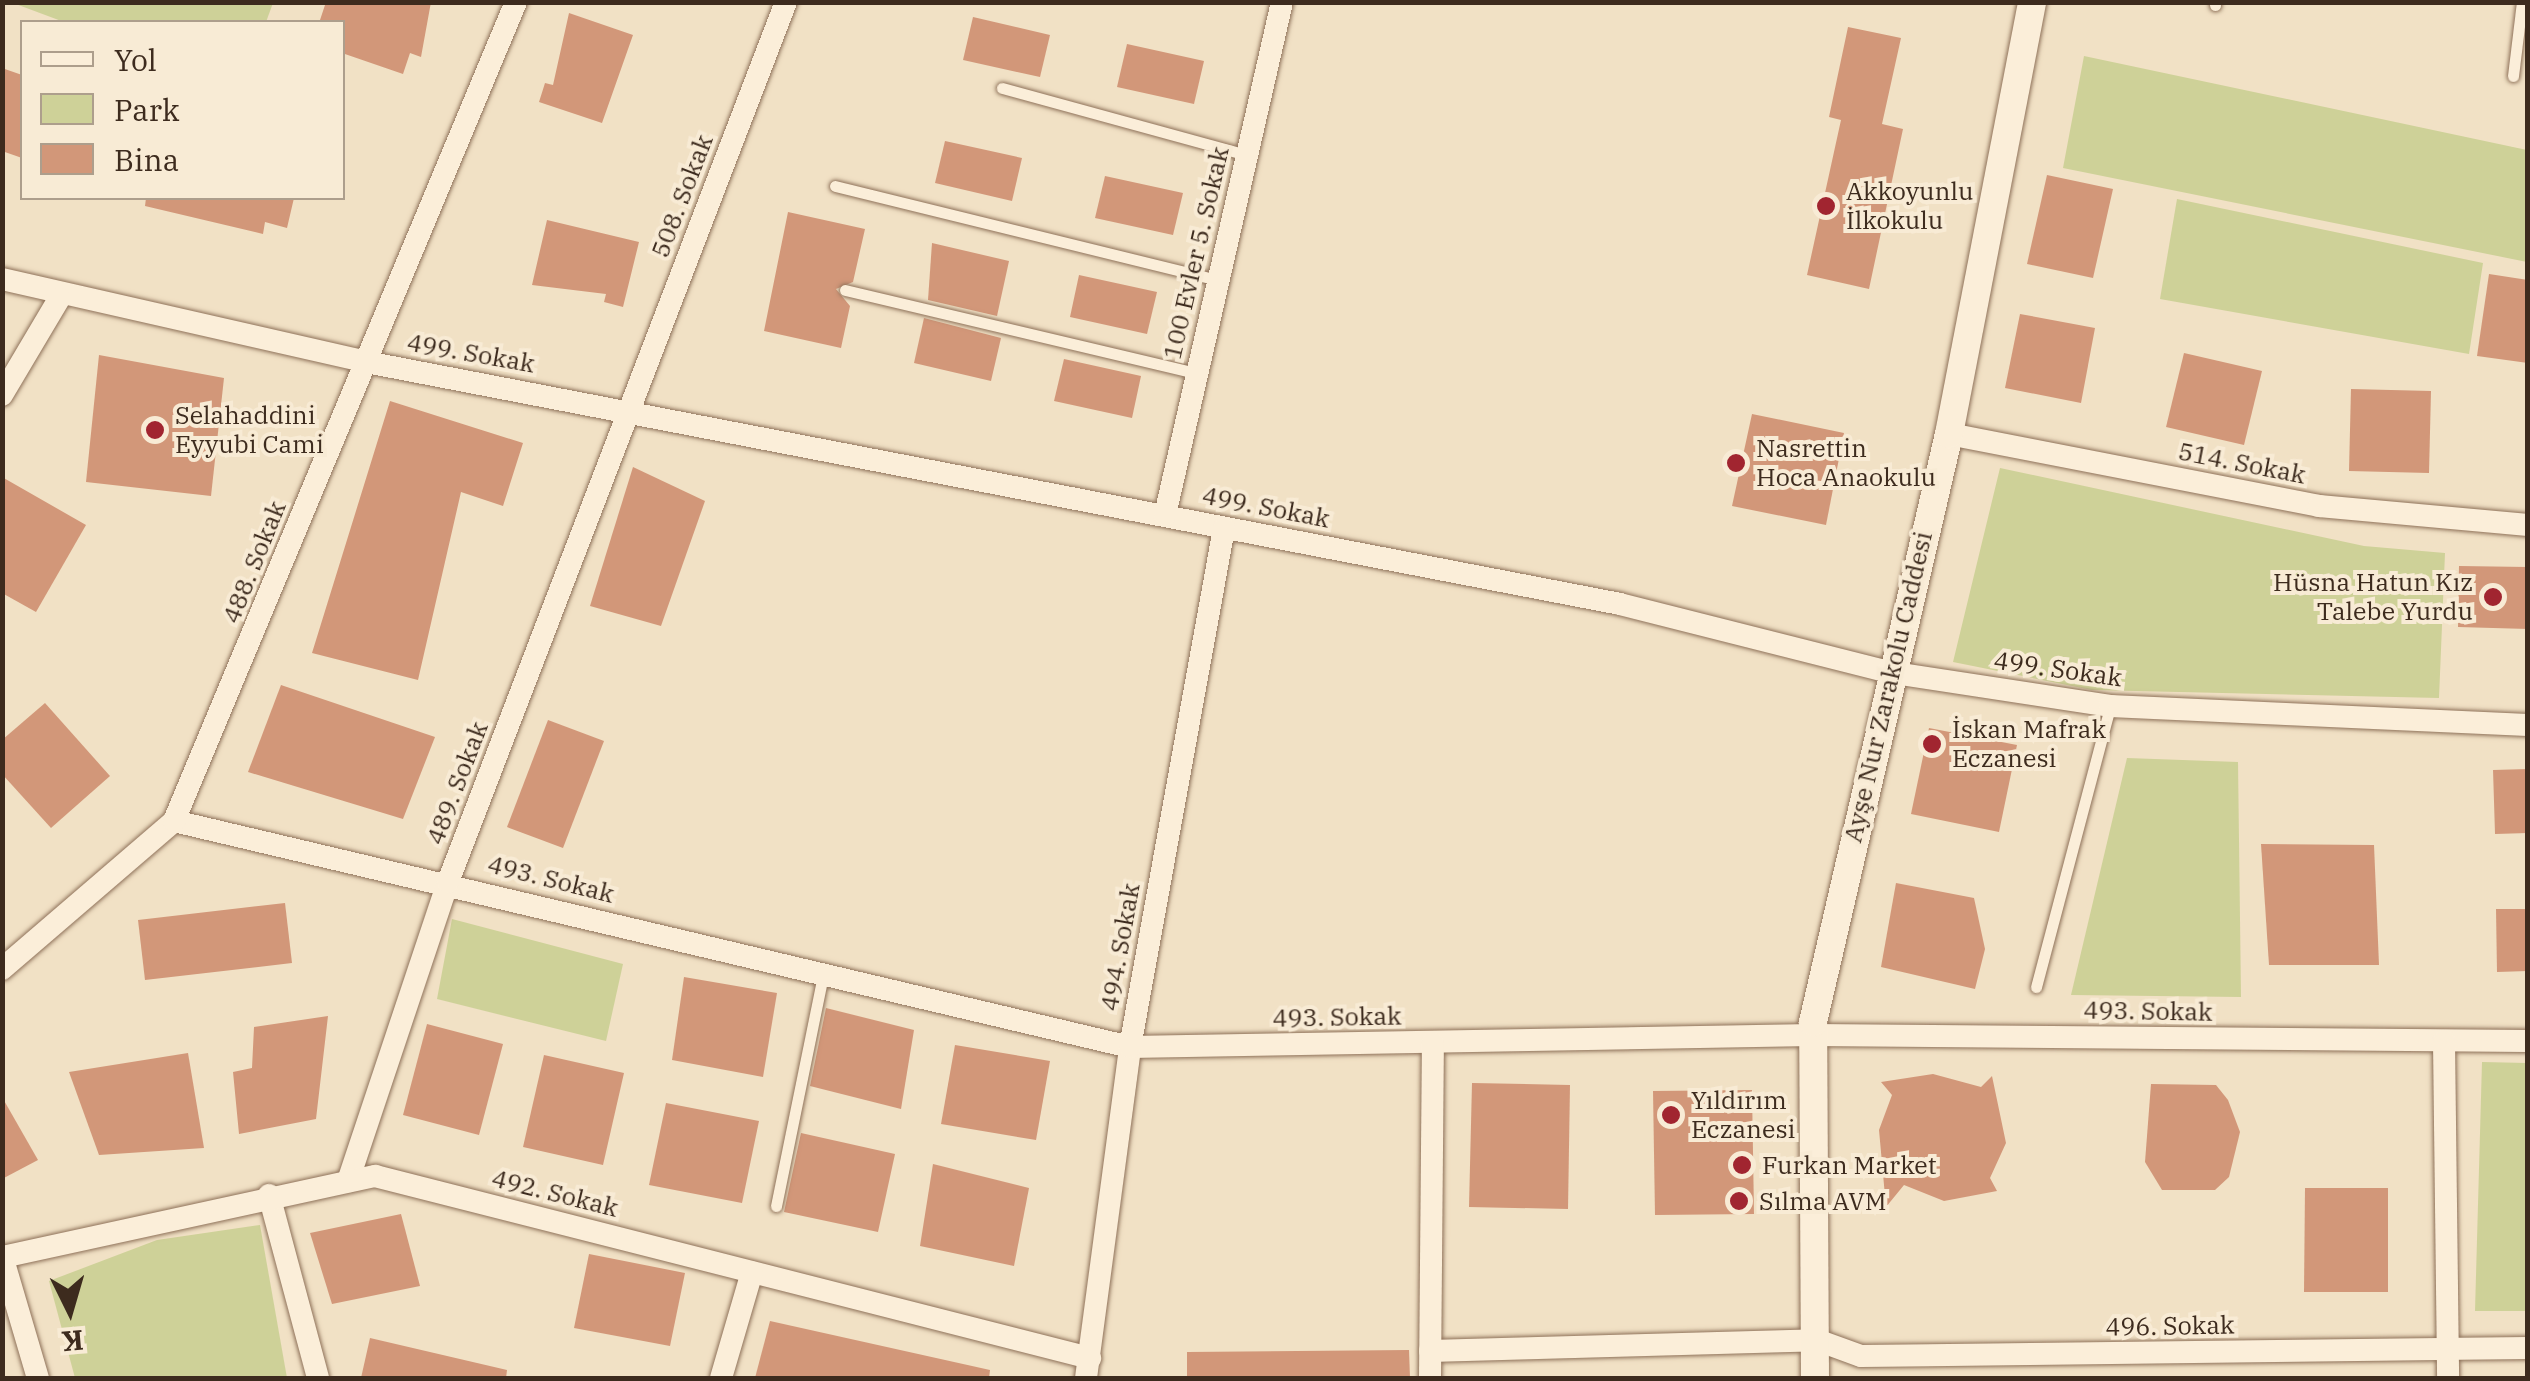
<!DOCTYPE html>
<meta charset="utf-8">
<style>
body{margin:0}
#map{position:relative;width:2530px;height:1381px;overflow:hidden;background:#f1e1c5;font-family:"IBM Plex Serif",serif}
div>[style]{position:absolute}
.green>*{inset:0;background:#ced198}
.building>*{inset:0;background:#d29779}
.roads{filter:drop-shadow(0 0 2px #8e7159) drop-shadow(0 0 2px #8e7159)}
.service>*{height:11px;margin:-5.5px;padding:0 5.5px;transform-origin:5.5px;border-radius:5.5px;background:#fbeed9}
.minor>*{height:22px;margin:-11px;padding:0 11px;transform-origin:11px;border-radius:11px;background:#fbeed9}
.tertiary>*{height:28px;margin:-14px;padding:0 14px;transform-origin:14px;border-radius:14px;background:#fbeed9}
.dots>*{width:28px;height:28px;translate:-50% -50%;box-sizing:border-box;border:5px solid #f8ebd5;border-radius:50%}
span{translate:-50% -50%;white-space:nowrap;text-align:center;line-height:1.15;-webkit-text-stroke:8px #f8ebd5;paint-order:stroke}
.poi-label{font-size:25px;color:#3d2b1e}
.left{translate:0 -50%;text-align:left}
.right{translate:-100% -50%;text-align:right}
.street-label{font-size:25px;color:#3d2b1e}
.frame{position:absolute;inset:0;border:5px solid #3d2b1e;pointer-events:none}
.legend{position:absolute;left:20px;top:20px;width:325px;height:180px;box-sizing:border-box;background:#f8ebd5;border:2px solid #ad9e8c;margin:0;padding:12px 18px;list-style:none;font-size:30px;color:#3d2b1e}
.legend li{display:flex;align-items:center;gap:20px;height:50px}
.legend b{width:50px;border:2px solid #ad9e8c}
.north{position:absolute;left:20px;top:1261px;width:100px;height:100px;-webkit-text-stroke:8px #f8ebd5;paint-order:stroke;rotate:175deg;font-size:28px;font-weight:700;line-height:40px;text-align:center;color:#3d2b1e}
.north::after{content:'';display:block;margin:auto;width:35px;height:45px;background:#3d2b1e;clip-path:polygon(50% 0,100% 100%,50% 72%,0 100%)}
</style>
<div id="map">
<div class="green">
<i style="clip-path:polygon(13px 3px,273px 2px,273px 3px,266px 22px,64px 22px)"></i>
<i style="clip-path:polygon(2084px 56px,2527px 150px,2527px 262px,2063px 168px)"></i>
<i style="clip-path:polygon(2177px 199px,2483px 263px,2469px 354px,2160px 299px)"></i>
<i style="clip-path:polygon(2000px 468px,2364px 546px,2445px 553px,2439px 698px,2092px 690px,1953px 662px)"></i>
<i style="clip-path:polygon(2127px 758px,2238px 762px,2241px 997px,2071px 995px)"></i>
<i style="clip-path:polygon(452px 919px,623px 964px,606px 1041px,437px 999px)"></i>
<i style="clip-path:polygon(2482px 1062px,2527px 1063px,2527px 1311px,2475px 1311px)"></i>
<i style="clip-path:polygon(260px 1225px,287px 1378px,75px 1378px,49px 1281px,157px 1240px)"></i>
</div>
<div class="building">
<i style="clip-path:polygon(326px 2px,431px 2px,421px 57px,410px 53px,403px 74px,342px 53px,342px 22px,320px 20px)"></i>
<i style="clip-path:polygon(569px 13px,633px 35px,602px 123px,539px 102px,545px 83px,553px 85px)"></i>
<i style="clip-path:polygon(973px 17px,1050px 35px,1040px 77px,963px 60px)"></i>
<i style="clip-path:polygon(1848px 27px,1901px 38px,1882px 124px,1903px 129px,1869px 289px,1807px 275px,1841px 120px,1829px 117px)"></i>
<i style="clip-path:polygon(1127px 44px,1204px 61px,1194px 104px,1117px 87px)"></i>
<i style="clip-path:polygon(2px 68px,22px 75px,22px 158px,2px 151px)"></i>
<i style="clip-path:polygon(945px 141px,1022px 158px,1012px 201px,935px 183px)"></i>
<i style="clip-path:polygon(2047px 175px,2113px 189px,2093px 278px,2027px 264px)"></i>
<i style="clip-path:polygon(1105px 176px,1183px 193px,1173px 235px,1095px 218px)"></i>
<i style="clip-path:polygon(146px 198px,294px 198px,287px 228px,265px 222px,263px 234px,145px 206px)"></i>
<i style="clip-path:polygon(788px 212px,865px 229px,853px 282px,836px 289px,850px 306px,841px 348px,764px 331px)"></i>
<i style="clip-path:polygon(547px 220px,639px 242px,623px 307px,604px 302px,606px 294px,532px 285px)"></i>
<i style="clip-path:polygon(932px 243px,1009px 261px,997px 316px,928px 300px)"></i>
<i style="clip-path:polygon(2489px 274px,2528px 280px,2528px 363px,2477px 356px)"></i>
<i style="clip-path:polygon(1079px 275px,1157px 292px,1147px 334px,1070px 317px)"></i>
<i style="clip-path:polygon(2020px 314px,2095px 328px,2081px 403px,2005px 388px)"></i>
<i style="clip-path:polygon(924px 318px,1001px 338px,991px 381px,914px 363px)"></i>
<i style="clip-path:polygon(2184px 353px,2262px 371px,2244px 445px,2166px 427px)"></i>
<i style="clip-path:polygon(99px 355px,224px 378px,211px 496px,86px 482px)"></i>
<i style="clip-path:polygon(1064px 359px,1141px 376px,1132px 418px,1054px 401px)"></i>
<i style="clip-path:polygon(2351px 389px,2431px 391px,2429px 473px,2349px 471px)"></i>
<i style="clip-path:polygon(390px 401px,523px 443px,503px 506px,461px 492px,418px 680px,312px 653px)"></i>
<i style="clip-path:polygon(1752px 414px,1844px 433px,1826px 525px,1732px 506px)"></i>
<i style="clip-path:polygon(633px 467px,705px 501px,661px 626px,590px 606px)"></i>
<i style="clip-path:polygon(2px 477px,86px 525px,36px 612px,2px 593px)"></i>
<i style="clip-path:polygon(2459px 566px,2528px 567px,2528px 629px,2458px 627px)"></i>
<i style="clip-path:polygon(281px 685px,435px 737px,403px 819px,248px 772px)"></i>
<i style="clip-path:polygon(45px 703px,110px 776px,51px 828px,2px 774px,2px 740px)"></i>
<i style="clip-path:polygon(548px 720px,604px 741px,563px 848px,507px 827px)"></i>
<i style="clip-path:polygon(1929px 728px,2017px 745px,1999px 832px,1911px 814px)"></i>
<i style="clip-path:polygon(2528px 769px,2528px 833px,2495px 834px,2493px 770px)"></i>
<i style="clip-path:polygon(2261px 844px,2374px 845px,2379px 965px,2269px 965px)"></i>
<i style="clip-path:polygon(1896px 883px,1974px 898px,1985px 949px,1975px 989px,1881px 967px)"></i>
<i style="clip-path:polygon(285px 903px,292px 963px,145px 980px,138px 920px)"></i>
<i style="clip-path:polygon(2496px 909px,2528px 909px,2528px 971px,2497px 972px)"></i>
<i style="clip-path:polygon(684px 977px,777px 993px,763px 1077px,672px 1060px)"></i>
<i style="clip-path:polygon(826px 1008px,914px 1030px,901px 1109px,810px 1086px)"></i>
<i style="clip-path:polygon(328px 1016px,316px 1119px,239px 1134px,233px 1072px,252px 1068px,254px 1027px)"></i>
<i style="clip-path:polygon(427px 1024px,503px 1044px,479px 1135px,403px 1115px)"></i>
<i style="clip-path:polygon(955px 1045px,1050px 1061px,1036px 1140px,941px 1124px)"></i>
<i style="clip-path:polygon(188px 1053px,204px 1148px,99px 1155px,69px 1072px)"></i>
<i style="clip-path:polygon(544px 1055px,624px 1073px,603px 1165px,523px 1147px)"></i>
<i style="clip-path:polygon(1933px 1074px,1981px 1087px,1992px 1076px,2006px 1143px,1990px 1178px,1997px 1191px,1944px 1201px,1904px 1185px,1886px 1207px,1879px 1130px,1892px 1095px,1881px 1082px)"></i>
<i style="clip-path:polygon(1472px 1083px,1570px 1085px,1568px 1209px,1469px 1207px)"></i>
<i style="clip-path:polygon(2151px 1084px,2216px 1085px,2228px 1100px,2240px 1132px,2229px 1177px,2215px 1190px,2162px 1190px,2145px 1162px)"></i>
<i style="clip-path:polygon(1752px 1090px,1754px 1214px,1655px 1215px,1653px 1091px)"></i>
<i style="clip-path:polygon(2px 1097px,38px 1160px,2px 1179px)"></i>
<i style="clip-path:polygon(666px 1103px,759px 1121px,742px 1203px,649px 1185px)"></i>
<i style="clip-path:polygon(801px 1133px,895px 1154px,878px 1232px,784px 1212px)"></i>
<i style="clip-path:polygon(933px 1164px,1029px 1188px,1014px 1266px,920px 1246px)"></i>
<i style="clip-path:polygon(2305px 1188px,2388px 1188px,2388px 1292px,2304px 1292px)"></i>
<i style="clip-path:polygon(401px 1214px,420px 1286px,332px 1304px,310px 1233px)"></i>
<i style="clip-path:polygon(589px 1254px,685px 1273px,670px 1346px,574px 1328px)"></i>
<i style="clip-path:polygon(770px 1321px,990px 1370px,989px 1378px,755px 1378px)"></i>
<i style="clip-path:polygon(370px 1338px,507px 1370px,506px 1378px,361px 1378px)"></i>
<i style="clip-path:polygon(1409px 1350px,1410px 1378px,1187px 1378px,1187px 1352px)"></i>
</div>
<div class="roads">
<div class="service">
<i style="left:2215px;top:5px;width:3px;rotate:-90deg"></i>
<i style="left:2513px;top:76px;width:75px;rotate:-83.1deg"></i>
<i style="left:1002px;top:88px;width:254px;rotate:15.3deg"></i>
<i style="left:835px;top:186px;width:394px;rotate:13.8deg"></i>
<i style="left:845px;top:290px;width:362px;rotate:13.3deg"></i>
<i style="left:2036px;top:987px;width:291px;rotate:-75.2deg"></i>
<i style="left:776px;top:1206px;width:237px;rotate:-78.5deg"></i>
</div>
<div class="minor">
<i style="left:2px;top:279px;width:373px;rotate:12.8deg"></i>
<i style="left:366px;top:362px;width:1277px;rotate:10.92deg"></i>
<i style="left:1620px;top:604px;width:276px;rotate:14.2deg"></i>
<i style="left:1888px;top:672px;width:225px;rotate:8.7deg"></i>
<i style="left:2110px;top:706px;width:418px;rotate:2.6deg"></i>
<i style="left:2px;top:395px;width:112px;rotate:-59.3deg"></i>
<i style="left:1949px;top:434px;width:377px;rotate:11deg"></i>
<i style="left:2319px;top:506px;width:210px;rotate:5.2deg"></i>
<i style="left:1165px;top:515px;width:526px;rotate:-77.15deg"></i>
<i style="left:174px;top:821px;width:982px;rotate:13.3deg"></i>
<i style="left:1130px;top:1047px;width:683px;rotate:-1.01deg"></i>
<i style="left:1813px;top:1035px;width:715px;rotate:0.48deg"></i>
<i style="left:2px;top:969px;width:227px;rotate:-40.7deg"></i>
<i style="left:174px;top:821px;width:888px;rotate:-67.34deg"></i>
<i style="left:2444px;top:1041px;width:337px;rotate:89.3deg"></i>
<i style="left:348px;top:1181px;width:315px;rotate:-71.5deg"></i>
<i style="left:448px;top:882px;width:943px;rotate:-68.99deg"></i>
<i style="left:269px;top:1195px;width:189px;rotate:75deg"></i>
<i style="left:2px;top:1256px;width:127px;rotate:73.6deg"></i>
<i style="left:3px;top:1257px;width:381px;rotate:-12.3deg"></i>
<i style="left:375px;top:1176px;width:738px;rotate:14.28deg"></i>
<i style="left:1430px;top:1351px;width:387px;rotate:-1.6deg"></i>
<i style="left:1817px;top:1340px;width:47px;rotate:20deg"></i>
<i style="left:1861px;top:1356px;width:667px;rotate:-0.69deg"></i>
<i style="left:721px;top:1378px;width:110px;rotate:-73.7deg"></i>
<i style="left:1086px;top:1378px;width:334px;rotate:-82.4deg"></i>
<i style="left:1130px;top:1047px;width:527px;rotate:-79.73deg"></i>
<i style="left:1430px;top:1378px;width:335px;rotate:-89.5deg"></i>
</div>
<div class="tertiary">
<i style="left:1815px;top:1378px;width:356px;rotate:-90.3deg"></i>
<i style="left:1813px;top:1022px;width:604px;rotate:-76.98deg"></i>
<i style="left:1949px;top:434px;width:440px;rotate:-79.1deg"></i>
</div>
</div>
<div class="dots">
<i style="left:1826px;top:206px;background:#a12530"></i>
<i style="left:155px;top:430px;background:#a12530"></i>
<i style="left:1736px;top:463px;background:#a12530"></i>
<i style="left:2493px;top:597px;background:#a12530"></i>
<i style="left:1932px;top:744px;background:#a12530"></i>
<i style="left:1671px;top:1115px;background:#a12530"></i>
<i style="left:1742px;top:1165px;background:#a12530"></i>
<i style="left:1739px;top:1201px;background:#a12530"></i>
</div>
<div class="poi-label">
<span class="left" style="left:1846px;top:206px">Akkoyunlu<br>İlkokulu</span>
<span class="left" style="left:175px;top:430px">Selahaddini<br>Eyyubi Cami</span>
<span class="left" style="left:1756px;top:463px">Nasrettin<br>Hoca Anaokulu</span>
<span class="right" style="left:2473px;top:597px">Hüsna Hatun Kız<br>Talebe Yurdu</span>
<span class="left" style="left:1952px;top:744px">İskan Mafrak<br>Eczanesi</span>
<span class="left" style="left:1691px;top:1115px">Yıldırım<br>Eczanesi</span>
<span class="left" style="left:1762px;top:1165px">Furkan Market</span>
<span class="left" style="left:1759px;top:1201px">Sılma AVM</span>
</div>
<div class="street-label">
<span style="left:682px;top:196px;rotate:-69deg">508. Sokak</span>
<span style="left:1196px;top:253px;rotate:-77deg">100 Evler 5. Sokak</span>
<span style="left:471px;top:353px;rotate:10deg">499. Sokak</span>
<span style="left:2242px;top:463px;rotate:11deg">514. Sokak</span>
<span style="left:1266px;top:507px;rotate:11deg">499. Sokak</span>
<span style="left:254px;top:562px;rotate:-68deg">488. Sokak</span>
<span style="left:2058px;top:669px;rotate:8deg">499. Sokak</span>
<span style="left:1888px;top:687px;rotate:-77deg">Ayşe Nur Zarakolu Caddesi</span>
<span style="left:457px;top:783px;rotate:-69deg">489. Sokak</span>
<span style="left:551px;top:879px;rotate:14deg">493. Sokak</span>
<span style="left:1120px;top:947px;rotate:-80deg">494. Sokak</span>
<span style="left:2148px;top:1011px;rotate:1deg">493. Sokak</span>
<span style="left:1337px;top:1017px;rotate:-1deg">493. Sokak</span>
<span style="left:555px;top:1193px;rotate:14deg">492. Sokak</span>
<span style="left:2170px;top:1326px;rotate:-1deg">496. Sokak</span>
</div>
<div class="frame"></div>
<ul class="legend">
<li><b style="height:12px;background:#fbeed9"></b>Yol</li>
<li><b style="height:28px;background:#ced198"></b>Park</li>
<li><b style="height:28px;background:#d29779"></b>Bina</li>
</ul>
<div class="north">K</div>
</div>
